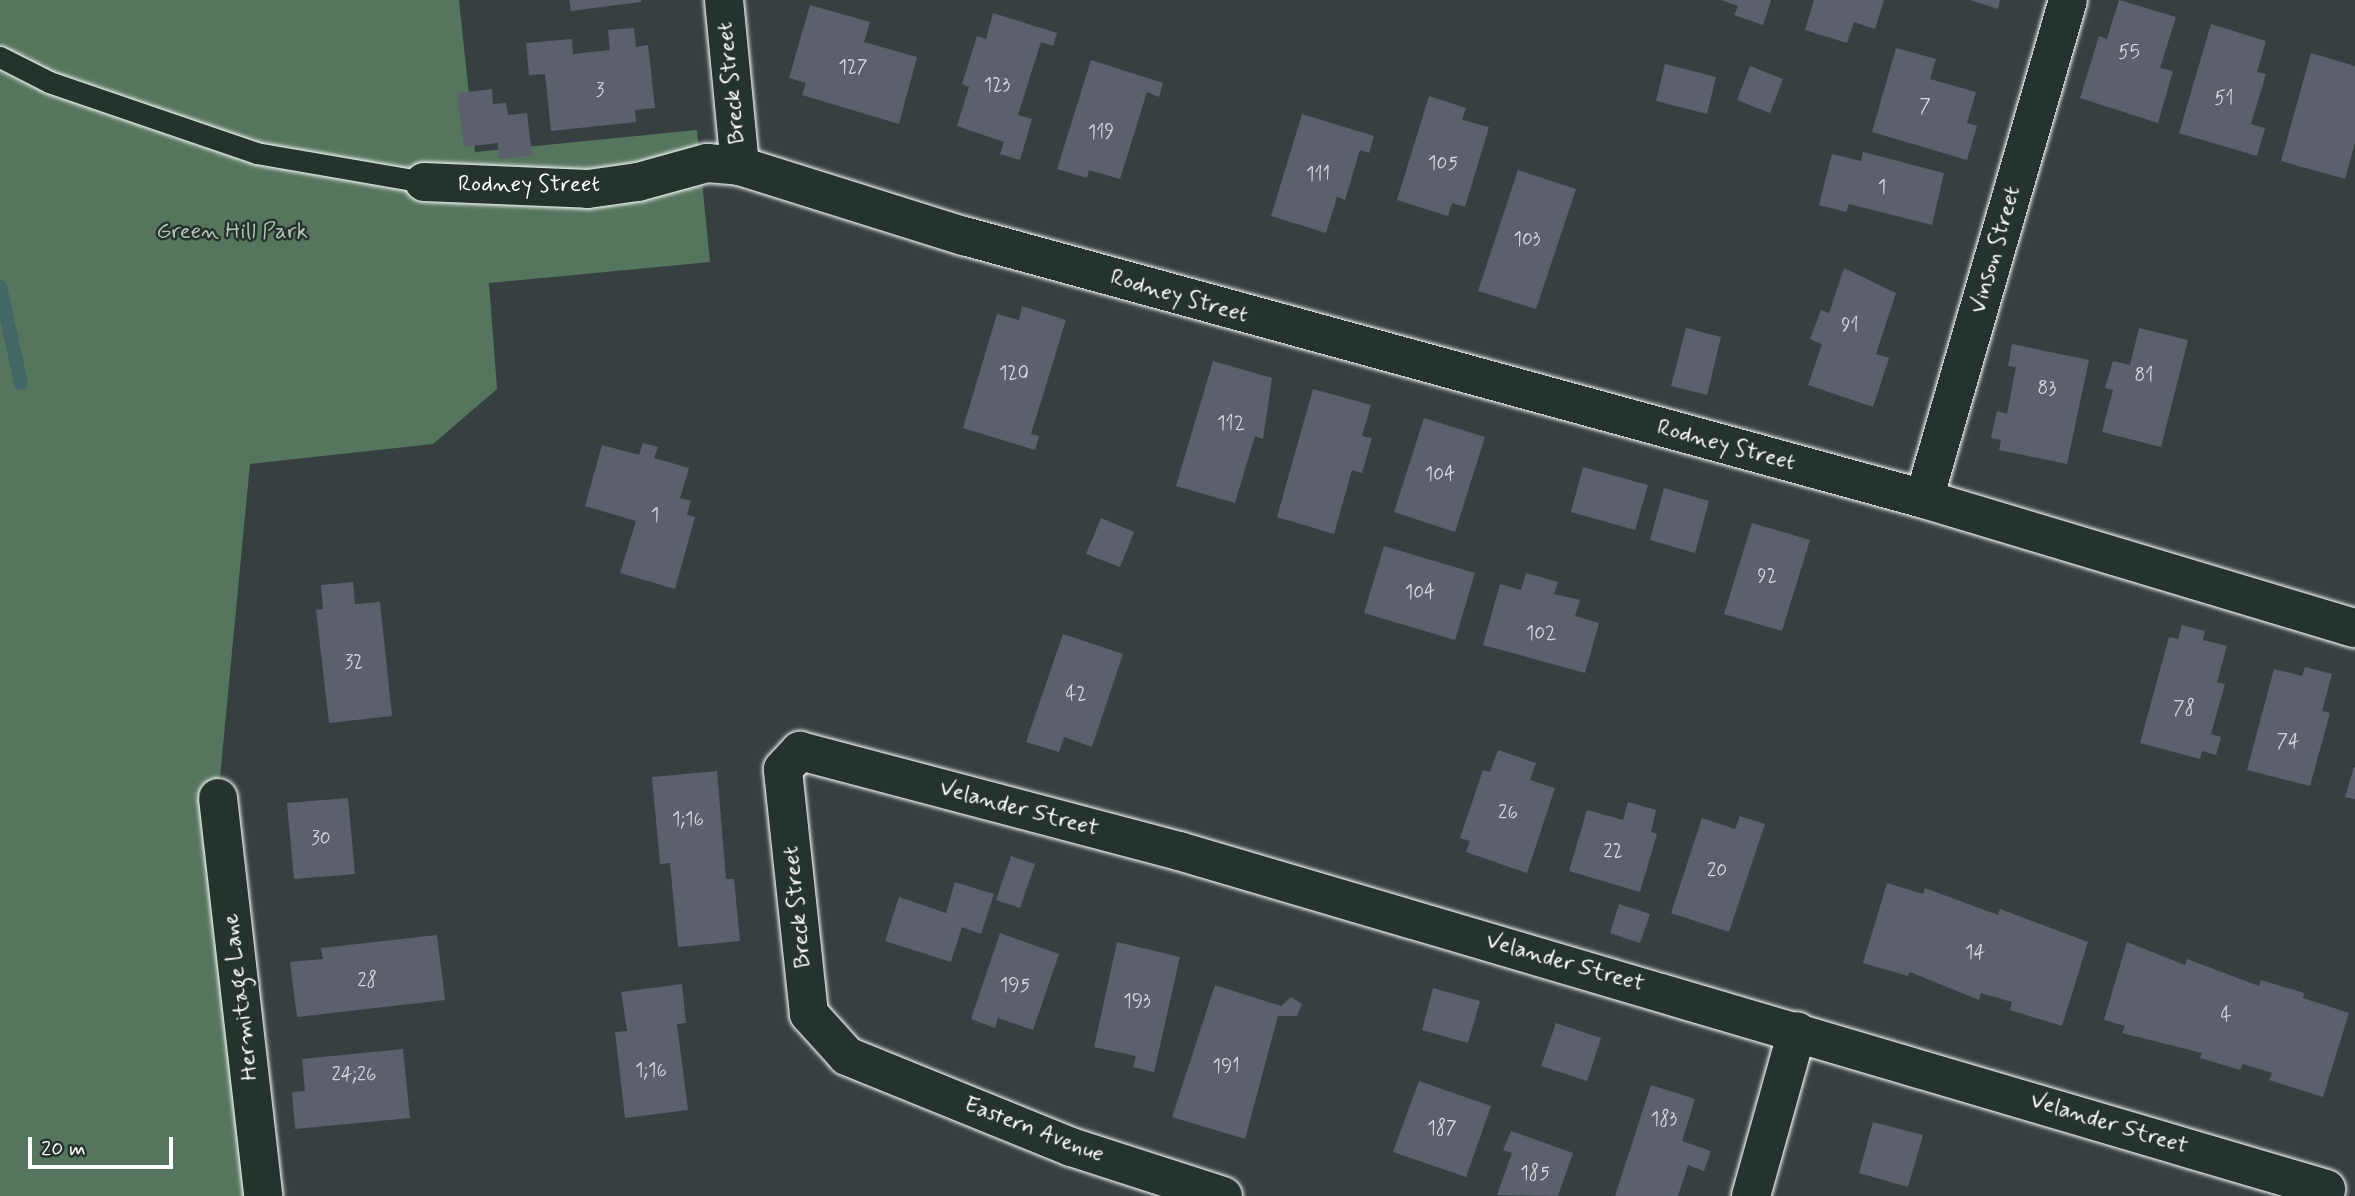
<!DOCTYPE html>
<style>
body{margin:0}
#map{position:relative;width:2355px;height:1196px;overflow:hidden;background:#364040;font-family:Mynerve,sans-serif}
div>[style]{position:absolute}
.green>*{inset:0;background:#56755e}
.stream>*{height:14px;margin:-7px;padding:0 7px;transform-origin:7px;border-radius:7px;background:#426765}
.building>*{inset:0;background:#5c5f6c}
.roads{filter:drop-shadow(0 0 2px #fff) drop-shadow(0 0 2px #fff)}
.lane>*{height:21px;margin:-10.5px;padding:0 10.5px;transform-origin:10.5px;border-radius:10.5px;background:#26332d}
.street>*{height:38px;margin:-19px;padding:0 19px;transform-origin:19px;border-radius:19px;background:#26332d}
span{translate:-50% -50%;white-space:nowrap;text-align:center;line-height:1.15;-webkit-text-stroke:5px #26332d;paint-order:stroke}
.number-label{font-size:19px;color:#d6d7da}
.number-label span{-webkit-text-stroke-width:0}
.street-label{font-size:23px;color:#fff}
.park-label{font-size:23px;color:#b3c1b7}
.scale{position:absolute;left:28px;top:1137px;width:145px;height:32px;box-sizing:border-box;border:4px solid #fff;border-top:0;padding-left:9px;font-size:21px;line-height:24px;white-space:nowrap;color:#fff;-webkit-text-stroke:5px #26332d;paint-order:stroke}
</style>
<div id="map">
<div class="green">
<i style="clip-path:polygon(0 0,459px 0,475px 152px,697px 130px,710px 262px,489px 283px,497px 389px,433px 444px,250px 464px,218px 798px,263px 1196px,0 1196px)"></i>
</div>
<div class="stream">
<i style="left:0;top:287px;width:98px;rotate:77.7deg"></i>
</div>
<div class="building">
<i style="clip-path:polygon(569px 0,641px 0,641px 2px,571px 11px)"></i>
<i style="clip-path:polygon(1721px 0,1771px 0,1763px 25px,1734px 15px,1738px 6px)"></i>
<i style="clip-path:polygon(1814px 0,1884px 0,1875px 29px,1854px 22px,1847px 43px,1805px 30px)"></i>
<i style="clip-path:polygon(1970px 0,2000px 0,1998px 9px)"></i>
<i style="clip-path:polygon(2119px 0,2176px 17px,2160px 68px,2173px 71px,2158px 123px,2080px 98px,2099px 36px,2107px 39px)"></i>
<i style="clip-path:polygon(810px 5px,870px 22px,864px 42px,917px 57px,899px 124px,802px 95px,806px 83px,789px 78px)"></i>
<i style="clip-path:polygon(993px 13px,1057px 33px,1053px 46px,1041px 42px,1018px 115px,1032px 119px,1020px 160px,1000px 154px,1004px 142px,957px 126px,969px 87px,962px 84px,977px 36px,986px 39px)"></i>
<i style="clip-path:polygon(2211px 24px,2266px 41px,2257px 72px,2266px 74px,2251px 124px,2265px 128px,2257px 156px,2179px 133px)"></i>
<i style="clip-path:polygon(634px 28px,636px 47px,648px 45px,655px 108px,635px 110px,636px 122px,551px 131px,545px 74px,529px 75px,526px 43px,572px 39px,573px 54px,610px 50px,608px 30px)"></i>
<i style="clip-path:polygon(1896px 48px,1936px 59px,1930px 79px,1976px 92px,1967px 123px,1977px 126px,1967px 160px,1872px 132px)"></i>
<i style="clip-path:polygon(2311px 53px,2355px 66px,2355px 143px,2345px 179px,2281px 161px)"></i>
<i style="clip-path:polygon(1091px 60px,1163px 83px,1159px 97px,1147px 92px,1120px 179px,1089px 170px,1087px 178px,1057px 169px)"></i>
<i style="clip-path:polygon(1665px 64px,1716px 77px,1707px 114px,1656px 101px)"></i>
<i style="clip-path:polygon(1750px 66px,1783px 79px,1770px 113px,1737px 100px)"></i>
<i style="clip-path:polygon(492px 89px,493px 104px,506px 103px,508px 115px,527px 113px,532px 155px,499px 159px,498px 143px,464px 147px,457px 93px)"></i>
<i style="clip-path:polygon(1429px 96px,1466px 108px,1462px 120px,1489px 127px,1465px 207px,1452px 203px,1448px 216px,1397px 200px)"></i>
<i style="clip-path:polygon(1302px 114px,1374px 136px,1369px 153px,1360px 150px,1345px 200px,1337px 197px,1326px 233px,1271px 216px)"></i>
<i style="clip-path:polygon(1863px 152px,1944px 173px,1932px 225px,1849px 204px,1846px 212px,1819px 205px,1832px 154px,1861px 161px)"></i>
<i style="clip-path:polygon(1518px 170px,1576px 189px,1536px 309px,1478px 291px)"></i>
<i style="clip-path:polygon(1844px 268px,1896px 293px,1876px 354px,1889px 358px,1873px 407px,1808px 385px,1822px 344px,1810px 339px,1821px 310px,1829px 313px)"></i>
<i style="clip-path:polygon(1022px 306px,1066px 320px,1031px 434px,1039px 436px,1035px 450px,963px 428px,997px 314px,1019px 320px)"></i>
<i style="clip-path:polygon(1686px 328px,1721px 337px,1707px 395px,1671px 386px)"></i>
<i style="clip-path:polygon(2139px 328px,2188px 340px,2161px 447px,2102px 432px,2113px 390px,2105px 388px,2113px 361px,2130px 365px)"></i>
<i style="clip-path:polygon(2012px 344px,2089px 360px,2067px 464px,1999px 450px,2001px 440px,1991px 438px,1997px 411px,2007px 414px,2016px 367px,2008px 366px)"></i>
<i style="clip-path:polygon(1213px 361px,1272px 378px,1263px 439px,1255px 436px,1235px 503px,1176px 486px)"></i>
<i style="clip-path:polygon(1313px 389px,1371px 405px,1362px 436px,1372px 438px,1362px 473px,1352px 470px,1334px 534px,1277px 517px)"></i>
<i style="clip-path:polygon(1424px 418px,1485px 437px,1455px 532px,1394px 512px)"></i>
<i style="clip-path:polygon(643px 443px,658px 447px,654px 458px,689px 468px,680px 498px,691px 501px,687px 515px,695px 517px,675px 589px,620px 573px,636px 521px,585px 506px,602px 445px,639px 455px)"></i>
<i style="clip-path:polygon(1583px 467px,1648px 485px,1635px 530px,1571px 512px)"></i>
<i style="clip-path:polygon(1664px 488px,1709px 501px,1695px 553px,1650px 540px)"></i>
<i style="clip-path:polygon(1101px 518px,1134px 532px,1120px 567px,1086px 554px)"></i>
<i style="clip-path:polygon(1752px 523px,1810px 540px,1782px 631px,1724px 614px)"></i>
<i style="clip-path:polygon(1384px 546px,1475px 573px,1455px 640px,1364px 613px)"></i>
<i style="clip-path:polygon(1526px 573px,1558px 582px,1554px 594px,1580px 600px,1575px 616px,1599px 623px,1585px 673px,1483px 645px,1500px 584px,1521px 590px)"></i>
<i style="clip-path:polygon(353px 582px,355px 604px,380px 602px,392px 716px,329px 723px,316px 610px,323px 609px,321px 585px)"></i>
<i style="clip-path:polygon(2182px 625px,2205px 631px,2203px 640px,2227px 646px,2217px 682px,2225px 684px,2211px 734px,2221px 737px,2216px 755px,2202px 751px,2200px 759px,2140px 743px,2169px 637px,2178px 639px)"></i>
<i style="clip-path:polygon(1063px 634px,1123px 654px,1092px 747px,1064px 737px,1059px 752px,1026px 742px)"></i>
<i style="clip-path:polygon(2305px 667px,2332px 674px,2322px 711px,2330px 713px,2310px 786px,2247px 770px,2274px 669px,2302px 676px)"></i>
<i style="clip-path:polygon(1498px 750px,1536px 763px,1530px 780px,1555px 788px,1527px 873px,1466px 852px,1470px 841px,1460px 838px,1483px 770px,1490px 772px)"></i>
<i style="clip-path:polygon(2354px 767px,2355px 767px,2355px 799px,2345px 797px)"></i>
<i style="clip-path:polygon(717px 771px,726px 879px,734px 879px,740px 941px,678px 947px,670px 863px,660px 864px,652px 777px)"></i>
<i style="clip-path:polygon(348px 798px,355px 874px,294px 879px,287px 803px)"></i>
<i style="clip-path:polygon(1628px 802px,1656px 810px,1651px 832px,1657px 834px,1640px 892px,1569px 871px,1587px 810px,1623px 820px)"></i>
<i style="clip-path:polygon(1740px 816px,1765px 824px,1729px 932px,1671px 913px,1702px 818px,1735px 829px)"></i>
<i style="clip-path:polygon(1011px 856px,1035px 864px,1020px 908px,996px 900px)"></i>
<i style="clip-path:polygon(955px 882px,994px 894px,981px 934px,962px 927px,951px 962px,885px 941px,899px 897px,946px 913px)"></i>
<i style="clip-path:polygon(1887px 883px,1923px 894px,1925px 888px,1998px 915px,2000px 909px,2088px 942px,2062px 1026px,2010px 1010px,2012px 1002px,1981px 993px,1979px 1000px,1910px 972px,1908px 976px,1863px 963px)"></i>
<i style="clip-path:polygon(1619px 904px,1650px 914px,1640px 943px,1610px 933px)"></i>
<i style="clip-path:polygon(1000px 933px,1059px 954px,1033px 1030px,998px 1018px,995px 1028px,971px 1019px)"></i>
<i style="clip-path:polygon(437px 935px,445px 1000px,297px 1017px,290px 962px,323px 959px,321px 948px)"></i>
<i style="clip-path:polygon(1117px 942px,1180px 957px,1154px 1072px,1133px 1067px,1136px 1056px,1094px 1047px)"></i>
<i style="clip-path:polygon(2127px 942px,2185px 965px,2187px 959px,2259px 986px,2261px 980px,2304px 993px,2303px 998px,2349px 1013px,2323px 1097px,2269px 1080px,2272px 1073px,2243px 1064px,2240px 1070px,2200px 1058px,2202px 1053px,2122px 1033px,2125px 1026px,2104px 1020px)"></i>
<i style="clip-path:polygon(682px 984px,686px 1023px,677px 1024px,688px 1110px,625px 1118px,615px 1032px,627px 1031px,621px 992px)"></i>
<i style="clip-path:polygon(1215px 985px,1281px 1006px,1291px 997px,1302px 1004px,1297px 1016px,1278px 1016px,1245px 1139px,1172px 1117px)"></i>
<i style="clip-path:polygon(1433px 988px,1480px 1001px,1468px 1043px,1422px 1030px)"></i>
<i style="clip-path:polygon(1556px 1023px,1601px 1038px,1587px 1081px,1541px 1066px)"></i>
<i style="clip-path:polygon(403px 1049px,410px 1118px,295px 1129px,292px 1092px,305px 1091px,302px 1059px)"></i>
<i style="clip-path:polygon(1419px 1081px,1491px 1106px,1466px 1177px,1393px 1152px)"></i>
<i style="clip-path:polygon(1651px 1085px,1695px 1099px,1682px 1141px,1711px 1151px,1704px 1171px,1688px 1165px,1678px 1196px,1615px 1196px)"></i>
<i style="clip-path:polygon(1873px 1122px,1923px 1135px,1908px 1187px,1859px 1173px)"></i>
<i style="clip-path:polygon(1511px 1131px,1573px 1153px,1558px 1196px,1497px 1195px,1512px 1153px,1503px 1150px)"></i>
</div>
<div class="roads">
<div class="lane">
<i style="left:0;top:57px;width:55px;rotate:27deg"></i>
<i style="left:49px;top:82px;width:219px;rotate:18.9deg"></i>
<i style="left:256px;top:153px;width:170px;rotate:9.8deg"></i>
</div>
<div class="street">
<i style="left:724px;top:0;width:167px;rotate:84.5deg"></i>
<i style="left:424px;top:182px;width:164px;rotate:2.4deg"></i>
<i style="left:588px;top:189px;width:50px;rotate:-8deg"></i>
<i style="left:638px;top:182px;width:72px;rotate:-15.4deg"></i>
<i style="left:707px;top:163px;width:33px;rotate:5deg"></i>
<i style="left:740px;top:166px;width:235px;rotate:17.4deg"></i>
<i style="left:964px;top:236px;width:995px;rotate:15.32deg"></i>
<i style="left:1924px;top:499px;width:450px;rotate:16.7deg"></i>
<i style="left:1924px;top:499px;width:519px;rotate:-73.9deg"></i>
<i style="left:218px;top:798px;width:401px;rotate:83.5deg"></i>
<i style="left:1223px;top:1196px;width:160px;rotate:-162.1deg"></i>
<i style="left:1071px;top:1147px;width:242px;rotate:-157.9deg"></i>
<i style="left:847px;top:1056px;width:57px;rotate:-132.1deg"></i>
<i style="left:809px;top:1014px;width:246px;rotate:-96.1deg"></i>
<i style="left:783px;top:769px;width:25px;rotate:-47deg"></i>
<i style="left:800px;top:751px;width:392px;rotate:14.8deg"></i>
<i style="left:1179px;top:851px;width:1196px;rotate:16.42deg"></i>
<i style="left:1751px;top:1196px;width:171px;rotate:-74.4deg"></i>
</div>
</div>
<div class="number-label">
<span style="left:2129px;top:53px">55</span>
<span style="left:853px;top:68px">127</span>
<span style="left:997px;top:86px">123</span>
<span style="left:600px;top:91px">3</span>
<span style="left:2224px;top:99px">51</span>
<span style="left:1925px;top:107px">7</span>
<span style="left:1101px;top:133px">119</span>
<span style="left:1443px;top:164px">105</span>
<span style="left:1318px;top:175px">111</span>
<span style="left:1882px;top:188px">1</span>
<span style="left:1527px;top:240px">103</span>
<span style="left:1850px;top:326px">91</span>
<span style="left:1014px;top:374px">120</span>
<span style="left:2144px;top:376px">81</span>
<span style="left:2047px;top:389px">83</span>
<span style="left:1231px;top:424px">112</span>
<span style="left:1440px;top:475px">104</span>
<span style="left:655px;top:516px">1</span>
<span style="left:1767px;top:577px">92</span>
<span style="left:1420px;top:593px">104</span>
<span style="left:1541px;top:634px">102</span>
<span style="left:354px;top:663px">32</span>
<span style="left:1076px;top:695px">42</span>
<span style="left:2184px;top:709px">78</span>
<span style="left:2288px;top:742px">74</span>
<span style="left:1508px;top:813px">26</span>
<span style="left:688px;top:820px">1;16</span>
<span style="left:321px;top:839px">30</span>
<span style="left:1613px;top:852px">22</span>
<span style="left:1717px;top:871px">20</span>
<span style="left:1975px;top:953px">14</span>
<span style="left:367px;top:981px">28</span>
<span style="left:1015px;top:986px">195</span>
<span style="left:1137px;top:1002px">193</span>
<span style="left:2226px;top:1016px">4</span>
<span style="left:1226px;top:1067px">191</span>
<span style="left:651px;top:1071px">1;16</span>
<span style="left:354px;top:1075px">24;26</span>
<span style="left:1664px;top:1120px">183</span>
<span style="left:1442px;top:1129px">187</span>
<span style="left:1535px;top:1174px">185</span>
</div>
<div class="street-label">
<span style="left:732px;top:83px;rotate:-96deg">Breck Street</span>
<span style="left:529px;top:185px">Rodney Street</span>
<span style="left:1996px;top:250px;rotate:-74deg">Vinson Street</span>
<span style="left:1179px;top:297px;rotate:16deg">Rodney Street</span>
<span style="left:1726px;top:446px;rotate:15deg">Rodney Street</span>
<span style="left:1019px;top:809px;rotate:15deg">Velander Street</span>
<span style="left:798px;top:907px;rotate:-96deg">Breck Street</span>
<span style="left:1565px;top:963px;rotate:16deg">Velander Street</span>
<span style="left:241px;top:997px;rotate:-97deg">Hermitage Lane</span>
<span style="left:2109px;top:1124px;rotate:17deg">Velander Street</span>
<span style="left:1034px;top:1130px;rotate:21deg">Eastern Avenue</span>
</div>
<div class="park-label">
<span style="left:232px;top:232px">Green Hill Park</span>
</div>
<div class="scale">20 m</div>
</div>
